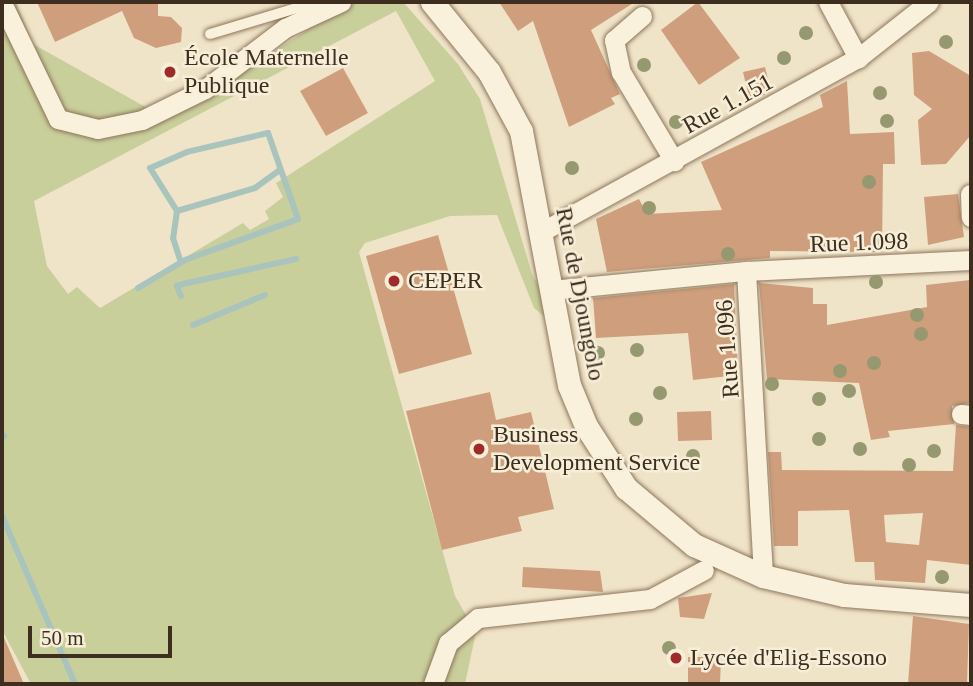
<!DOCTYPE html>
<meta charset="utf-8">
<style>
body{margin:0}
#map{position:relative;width:973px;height:686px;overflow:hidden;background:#f0e4c8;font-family:Georgia,serif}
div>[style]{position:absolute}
.green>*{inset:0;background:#c9cf9b}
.stream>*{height:6px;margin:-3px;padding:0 3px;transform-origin:3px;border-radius:3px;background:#a9c4bc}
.building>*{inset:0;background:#cf9f7d}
.roads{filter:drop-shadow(0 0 2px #8d765c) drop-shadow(0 0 2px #8d765c)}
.service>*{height:10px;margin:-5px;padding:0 5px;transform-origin:5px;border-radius:5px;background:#faf1dc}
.minor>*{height:19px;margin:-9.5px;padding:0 9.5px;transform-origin:9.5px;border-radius:9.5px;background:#faf1dc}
.tertiary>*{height:23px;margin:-11.5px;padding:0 11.5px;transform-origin:11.5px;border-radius:11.5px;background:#faf1dc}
.trees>*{width:14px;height:14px;margin:-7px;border-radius:50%;background:#96986f}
.dots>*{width:19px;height:19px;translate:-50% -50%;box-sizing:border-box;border:4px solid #f7eed8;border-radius:50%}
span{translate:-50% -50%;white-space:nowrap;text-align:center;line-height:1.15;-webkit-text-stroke:5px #f7eed8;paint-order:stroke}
.poi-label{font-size:24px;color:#3d2e20}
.left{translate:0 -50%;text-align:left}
.street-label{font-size:24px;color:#3d2e20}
.frame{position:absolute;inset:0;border:4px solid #3d2e20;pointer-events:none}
.scale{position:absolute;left:28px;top:626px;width:144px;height:32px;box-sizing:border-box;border:4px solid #3d2e20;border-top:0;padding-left:9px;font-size:21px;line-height:24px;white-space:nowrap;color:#3d2e20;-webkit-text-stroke:5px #f7eed8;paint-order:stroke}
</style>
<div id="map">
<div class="green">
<i style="clip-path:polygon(evenodd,2px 2px,16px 2px,33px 44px,158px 114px,183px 111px,350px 2px,403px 2px,458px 64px,480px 99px,532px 274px,552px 311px,546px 318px,534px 308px,497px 215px,450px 216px,365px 243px,359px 252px,455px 596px,476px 632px,465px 684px,31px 684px,2px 630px,2px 2px,396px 11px,435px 81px,276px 183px,283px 197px,265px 211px,269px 219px,250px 230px,243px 223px,100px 308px,77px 287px,68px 294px,47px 266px,34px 201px,396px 11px)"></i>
</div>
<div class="stream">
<i style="left:177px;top:211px;width:81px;rotate:-16.4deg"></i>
<i style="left:255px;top:188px;width:31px;rotate:-36deg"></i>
<i style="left:138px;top:288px;width:55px;rotate:-30.8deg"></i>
<i style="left:185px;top:260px;width:120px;rotate:-19.9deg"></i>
<i style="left:298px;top:219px;width:91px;rotate:-109.2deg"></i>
<i style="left:268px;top:133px;width:83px;rotate:166.8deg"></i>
<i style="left:187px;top:152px;width:40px;rotate:156.6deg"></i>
<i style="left:150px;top:168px;width:51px;rotate:57.9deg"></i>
<i style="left:177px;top:211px;width:27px;rotate:98deg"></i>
<i style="left:173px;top:238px;width:25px;rotate:72deg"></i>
<i style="left:181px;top:296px;width:11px;rotate:-112deg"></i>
<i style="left:177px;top:286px;width:6px;rotate:-18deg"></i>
<i style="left:183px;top:284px;width:116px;rotate:-12.5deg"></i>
<i style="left:193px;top:325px;width:78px;rotate:-22.6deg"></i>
<i style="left:2px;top:438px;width:3px;rotate:-45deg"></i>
<i style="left:2px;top:516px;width:183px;rotate:66.5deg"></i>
</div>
<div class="building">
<i style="clip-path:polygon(37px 2px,158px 2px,158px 16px,171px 17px,182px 28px,181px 42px,156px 48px,134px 38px,122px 11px,55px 42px)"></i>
<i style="clip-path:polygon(499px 2px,635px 2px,591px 30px,620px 94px,611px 98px,615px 104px,569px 127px,533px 21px,518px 31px)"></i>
<i style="clip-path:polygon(698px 2px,740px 58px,699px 85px,661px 30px)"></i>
<i style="clip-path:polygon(929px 51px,971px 76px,971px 135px,946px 164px,921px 165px,918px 120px,932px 109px,914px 95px,912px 53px)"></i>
<i style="clip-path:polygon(765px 67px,771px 92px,750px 101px,743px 72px)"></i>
<i style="clip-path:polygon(343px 68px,368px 113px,326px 136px,300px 91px)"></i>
<i style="clip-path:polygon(847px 81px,850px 134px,894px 132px,895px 164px,883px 164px,882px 252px,770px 251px,770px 258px,607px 272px,596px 219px,639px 199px,647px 214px,722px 210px,701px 162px,823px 107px,820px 95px)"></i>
<i style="clip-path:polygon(958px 194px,964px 237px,928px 245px,924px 197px)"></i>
<i style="clip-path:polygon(438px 235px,472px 354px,399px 374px,366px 256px)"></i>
<i style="clip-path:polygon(970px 280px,971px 403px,952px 406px,954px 424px,888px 431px,890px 437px,871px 440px,859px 383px,767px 379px,759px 283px,813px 288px,813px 304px,827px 304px,827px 325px,927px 307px,926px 285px)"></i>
<i style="clip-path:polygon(734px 284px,738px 375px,693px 380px,688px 333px,596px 338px,593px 298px)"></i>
<i style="clip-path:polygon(490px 392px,496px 420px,531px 412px,554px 509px,518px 517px,522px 531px,442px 550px,406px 411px)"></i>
<i style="clip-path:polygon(711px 411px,712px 440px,678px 441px,677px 412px)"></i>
<i style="clip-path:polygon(evenodd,956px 425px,971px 427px,971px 565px,927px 560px,925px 583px,875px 580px,874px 562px,855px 562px,849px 510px,798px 511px,798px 546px,774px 546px,768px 452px,781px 452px,782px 470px,953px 471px,956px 425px,923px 513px,919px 545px,886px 542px,884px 515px,923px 513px)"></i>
<i style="clip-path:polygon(523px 567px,600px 571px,603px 592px,522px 587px)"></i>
<i style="clip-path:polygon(712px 593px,704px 619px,680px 617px,678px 598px)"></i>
<i style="clip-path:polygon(913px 616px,969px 624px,967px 684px,908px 684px)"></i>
<i style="clip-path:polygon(2px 633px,24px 684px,2px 684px)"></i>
<i style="clip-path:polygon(688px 657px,721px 657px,720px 684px,688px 684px)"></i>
</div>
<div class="roads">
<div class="service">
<i style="left:210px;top:34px;width:112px;rotate:-16.7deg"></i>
</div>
<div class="minor">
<i style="left:828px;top:2px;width:64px;rotate:61.8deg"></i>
<i style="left:2px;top:3px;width:129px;rotate:64.2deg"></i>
<i style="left:58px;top:119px;width:41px;rotate:14deg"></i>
<i style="left:98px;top:129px;width:45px;rotate:-11.6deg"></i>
<i style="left:142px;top:120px;width:70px;rotate:-26.2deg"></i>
<i style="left:205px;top:89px;width:101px;rotate:-37.3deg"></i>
<i style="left:285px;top:28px;width:62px;rotate:-24.9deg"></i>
<i style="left:642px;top:16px;width:37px;rotate:139deg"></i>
<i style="left:614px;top:40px;width:33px;rotate:78deg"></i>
<i style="left:621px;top:72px;width:104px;rotate:59.2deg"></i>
<i style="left:970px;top:194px;width:23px;rotate:88deg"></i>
<i style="left:541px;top:232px;width:362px;rotate:-28.8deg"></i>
<i style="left:858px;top:58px;width:90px;rotate:-38.3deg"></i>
<i style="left:746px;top:271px;width:225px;rotate:-2.8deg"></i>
<i style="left:551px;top:290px;width:196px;rotate:-5.6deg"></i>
<i style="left:746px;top:271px;width:305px;rotate:86.8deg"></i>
<i style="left:961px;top:414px;width:10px;rotate:6deg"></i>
<i style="left:433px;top:684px;width:44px;rotate:-69.9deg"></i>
<i style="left:448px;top:643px;width:39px;rotate:-40deg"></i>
<i style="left:478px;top:618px;width:173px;rotate:-6.3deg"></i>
<i style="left:650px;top:599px;width:61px;rotate:-28.2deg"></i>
</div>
<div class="tertiary">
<i style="left:432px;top:2px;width:90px;rotate:50.8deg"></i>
<i style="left:489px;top:72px;width:67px;rotate:61.5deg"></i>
<i style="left:521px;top:131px;width:258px;rotate:79.3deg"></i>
<i style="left:569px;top:385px;width:44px;rotate:67.5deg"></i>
<i style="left:586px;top:426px;width:74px;rotate:57.2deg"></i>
<i style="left:626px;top:488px;width:89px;rotate:40deg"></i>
<i style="left:694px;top:545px;width:76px;rotate:24.2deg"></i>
<i style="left:763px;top:576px;width:83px;rotate:13.2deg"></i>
<i style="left:844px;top:595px;width:127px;rotate:4.5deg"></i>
</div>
</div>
<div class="trees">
<i style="left:806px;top:33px"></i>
<i style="left:946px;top:42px"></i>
<i style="left:784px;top:58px"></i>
<i style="left:644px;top:65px"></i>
<i style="left:880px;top:93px"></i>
<i style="left:887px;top:121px"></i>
<i style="left:676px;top:122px"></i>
<i style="left:572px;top:168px"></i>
<i style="left:869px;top:182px"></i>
<i style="left:649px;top:208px"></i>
<i style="left:728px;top:254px"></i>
<i style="left:876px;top:282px"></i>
<i style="left:917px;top:315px"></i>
<i style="left:921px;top:334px"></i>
<i style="left:637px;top:350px"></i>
<i style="left:598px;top:353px"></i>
<i style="left:874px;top:363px"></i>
<i style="left:840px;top:371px"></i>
<i style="left:772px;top:384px"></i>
<i style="left:849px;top:391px"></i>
<i style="left:660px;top:393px"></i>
<i style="left:819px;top:399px"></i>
<i style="left:636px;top:419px"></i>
<i style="left:819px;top:439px"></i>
<i style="left:860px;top:449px"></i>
<i style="left:934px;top:451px"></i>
<i style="left:693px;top:456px"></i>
<i style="left:909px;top:465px"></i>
<i style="left:942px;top:577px"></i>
<i style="left:669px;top:648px"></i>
</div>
<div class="dots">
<i style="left:170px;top:72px;background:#9e2a2b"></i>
<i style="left:394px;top:281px;background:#9e2a2b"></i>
<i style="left:479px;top:449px;background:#9e2a2b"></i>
<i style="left:676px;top:658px;background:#9e2a2b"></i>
</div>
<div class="poi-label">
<span class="left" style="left:184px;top:72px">École Maternelle<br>Publique</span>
<span class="left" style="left:408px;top:281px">CEPER</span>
<span class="left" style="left:493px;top:449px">Business<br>Development Service</span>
<span class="left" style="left:690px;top:658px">Lycée d'Elig-Essono</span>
</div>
<div class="street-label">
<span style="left:728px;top:104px;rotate:-29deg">Rue 1.151</span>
<span style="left:859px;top:243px;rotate:-2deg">Rue 1.098</span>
<span style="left:580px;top:294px;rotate:79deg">Rue de Djoungolo</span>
<span style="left:728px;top:349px;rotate:-94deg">Rue 1.096</span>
</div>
<div class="frame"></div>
<div class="scale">50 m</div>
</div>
